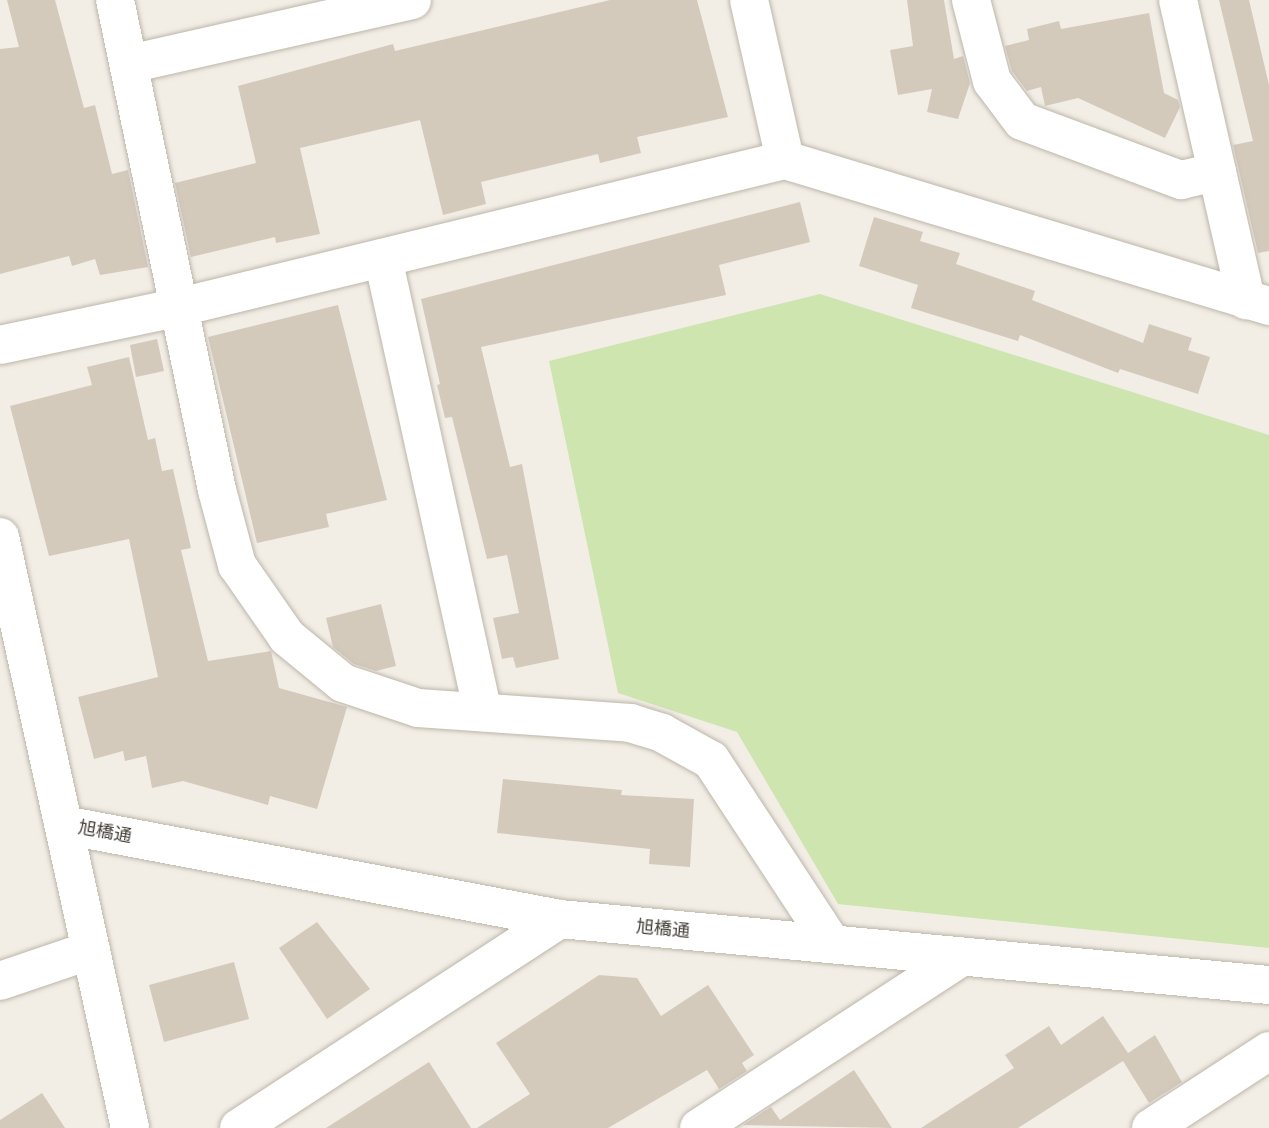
<!DOCTYPE html>
<meta charset="utf-8">
<style>
body{margin:0}
#map{position:relative;width:1269px;height:1128px;overflow:hidden;background:#f2eee6;font-family:"Fira Sans","Noto Sans JP",sans-serif}
div>[style]{position:absolute}
.green>*{inset:0;background:#cee5b0}
.building>*{inset:0;background:#d3cabc}
.roads{filter:drop-shadow(0 0 2px #bdb6a9) drop-shadow(0 0 2px #bdb6a9)}
.minor>*{height:38px;margin:-19px;padding:0 19px;transform-origin:19px;border-radius:19px;background:#fff}
span{translate:-50% -50%;white-space:nowrap;text-align:center;line-height:1.15;-webkit-text-stroke:6px #fff;paint-order:stroke}
.street-label{font-size:18px;color:#443e36}
</style>
<div id="map">
<div class="green">
<i style="clip-path:polygon(820px 294px,1269px 435px,1269px 948px,838px 904px,737px 732px,618px 693px,549px 361px)"></i>
</div>
<div class="building">
<i style="clip-path:polygon(7px 0,55px 0,84px 108px,95px 105px,112px 174px,128px 170px,148px 267px,100px 275px,95px 259px,72px 266px,69px 256px,0 274px,0 49px,19px 47px)"></i>
<i style="clip-path:polygon(610px 0,697px 0,728px 117px,637px 137px,641px 153px,600px 163px,598px 154px,481px 182px,486px 204px,443px 215px,420px 120px,300px 148px,320px 234px,276px 243px,275px 237px,191px 257px,175px 183px,256px 163px,238px 86px,393px 44px,395px 51px)"></i>
<i style="clip-path:polygon(907px 0,944px 0,954px 59px,963px 56px,970px 83px,958px 119px,927px 112px,932px 89px,898px 95px,890px 50px,913px 46px)"></i>
<i style="clip-path:polygon(1219px 0,1249px 0,1269px 85px,1269px 251px,1258px 253px,1233px 145px,1253px 141px)"></i>
<i style="clip-path:polygon(1149px 13px,1164px 93px,1178px 100px,1180px 107px,1165px 138px,1078px 98px,1045px 106px,1041px 87px,1027px 91px,1012px 71px,1005px 46px,1029px 40px,1027px 29px,1059px 21px,1061px 29px)"></i>
<i style="clip-path:polygon(800px 202px,810px 242px,719px 265px,726px 295px,481px 347px,510px 467px,522px 464px,559px 659px,516px 668px,513px 657px,502px 659px,493px 618px,519px 613px,507px 555px,487px 559px,452px 417px,445px 418px,437px 385px,440px 384px,421px 299px)"></i>
<i style="clip-path:polygon(874px 217px,923px 232px,920px 241px,960px 253px,956px 264px,1035px 291px,1032px 300px,1143px 343px,1149px 324px,1192px 338px,1188px 350px,1210px 357px,1198px 394px,1120px 369px,1118px 373px,1020px 335px,1018px 341px,911px 308px,918px 285px,859px 266px)"></i>
<i style="clip-path:polygon(338px 305px,387px 500px,326px 514px,329px 527px,257px 543px,208px 337px)"></i>
<i style="clip-path:polygon(157px 339px,164px 371px,136px 377px,130px 345px)"></i>
<i style="clip-path:polygon(129px 357px,148px 440px,155px 438px,162px 471px,173px 469px,191px 548px,181px 550px,208px 661px,271px 651px,279px 688px,347px 707px,317px 809px,270px 796px,268px 805px,183px 781px,152px 788px,146px 756px,125px 761px,123px 751px,94px 759px,78px 697px,158px 677px,129px 539px,49px 556px,10px 406px,92px 385px,87px 367px)"></i>
<i style="clip-path:polygon(381px 604px,396px 666px,376px 671px,354px 664px,333px 647px,326px 618px)"></i>
<i style="clip-path:polygon(503px 779px,622px 790px,621px 795px,694px 799px,690px 867px,649px 864px,650px 849px,497px 833px)"></i>
<i style="clip-path:polygon(317px 922px,370px 989px,327px 1019px,279px 948px)"></i>
<i style="clip-path:polygon(234px 962px,249px 1019px,164px 1042px,149px 985px)"></i>
<i style="clip-path:polygon(599px 975px,637px 978px,661px 1016px,708px 985px,754px 1055px,742px 1063px,747px 1071px,719px 1089px,707px 1070px,608px 1128px,477px 1128px,530px 1094px,496px 1043px)"></i>
<i style="clip-path:polygon(1103px 1016px,1128px 1053px,1155px 1035px,1182px 1082px,1149px 1103px,1123px 1061px,1018px 1128px,921px 1128px,1014px 1068px,1005px 1055px,1049px 1026px,1061px 1045px)"></i>
<i style="clip-path:polygon(429px 1062px,471px 1128px,326px 1128px)"></i>
<i style="clip-path:polygon(854px 1070px,892px 1128px,743px 1125px,771px 1107px,780px 1120px)"></i>
<i style="clip-path:polygon(42px 1093px,65px 1128px,0 1128px,0 1120px)"></i>
</div>
<div class="roads">
<div class="minor">
<i style="left:115px;top:0;width:501px;rotate:78.24deg"></i>
<i style="left:217px;top:490px;width:78px;rotate:75.1deg"></i>
<i style="left:237px;top:565px;width:88px;rotate:55.2deg"></i>
<i style="left:287px;top:637px;width:72px;rotate:39.4deg"></i>
<i style="left:343px;top:683px;width:79px;rotate:18.4deg"></i>
<i style="left:418px;top:708px;width:213px;rotate:4deg"></i>
<i style="left:630px;top:723px;width:34px;rotate:17deg"></i>
<i style="left:662px;top:733px;width:56px;rotate:28.9deg"></i>
<i style="left:711px;top:760px;width:220px;rotate:56.7deg"></i>
<i style="left:749px;top:0;width:164px;rotate:77.3deg"></i>
<i style="left:971px;top:0;width:84px;rotate:75.5deg"></i>
<i style="left:992px;top:81px;width:50px;rotate:53.1deg"></i>
<i style="left:1022px;top:121px;width:170px;rotate:20.4deg"></i>
<i style="left:1181px;top:180px;width:37px;rotate:-13deg"></i>
<i style="left:1178px;top:0;width:308px;rotate:77.2deg"></i>
<i style="left:129px;top:64px;width:290px;rotate:-12.7deg"></i>
<i style="left:383px;top:258px;width:465px;rotate:77.6deg"></i>
<i style="left:0;top:345px;width:184px;rotate:-11.9deg"></i>
<i style="left:180px;top:307px;width:623px;rotate:-13.66deg"></i>
<i style="left:785px;top:160px;width:506px;rotate:16.79deg"></i>
<i style="left:0;top:537px;width:605px;rotate:77.59deg"></i>
<i style="left:64px;top:825px;width:505px;rotate:10.73deg"></i>
<i style="left:560px;top:919px;width:712px;rotate:5.32deg"></i>
<i style="left:0;top:981px;width:96px;rotate:-18.8deg"></i>
<i style="left:239px;top:1128px;width:383px;rotate:-33.1deg"></i>
<i style="left:699px;top:1128px;width:311px;rotate:-33.1deg"></i>
<i style="left:1151px;top:1128px;width:141px;rotate:-33.1deg"></i>
</div>
</div>
<div class="street-label">
<span style="left:105px;top:832px;rotate:10deg">旭橋通</span>
<span style="left:663px;top:929px;rotate:5deg">旭橋通</span>
</div>
</div>
